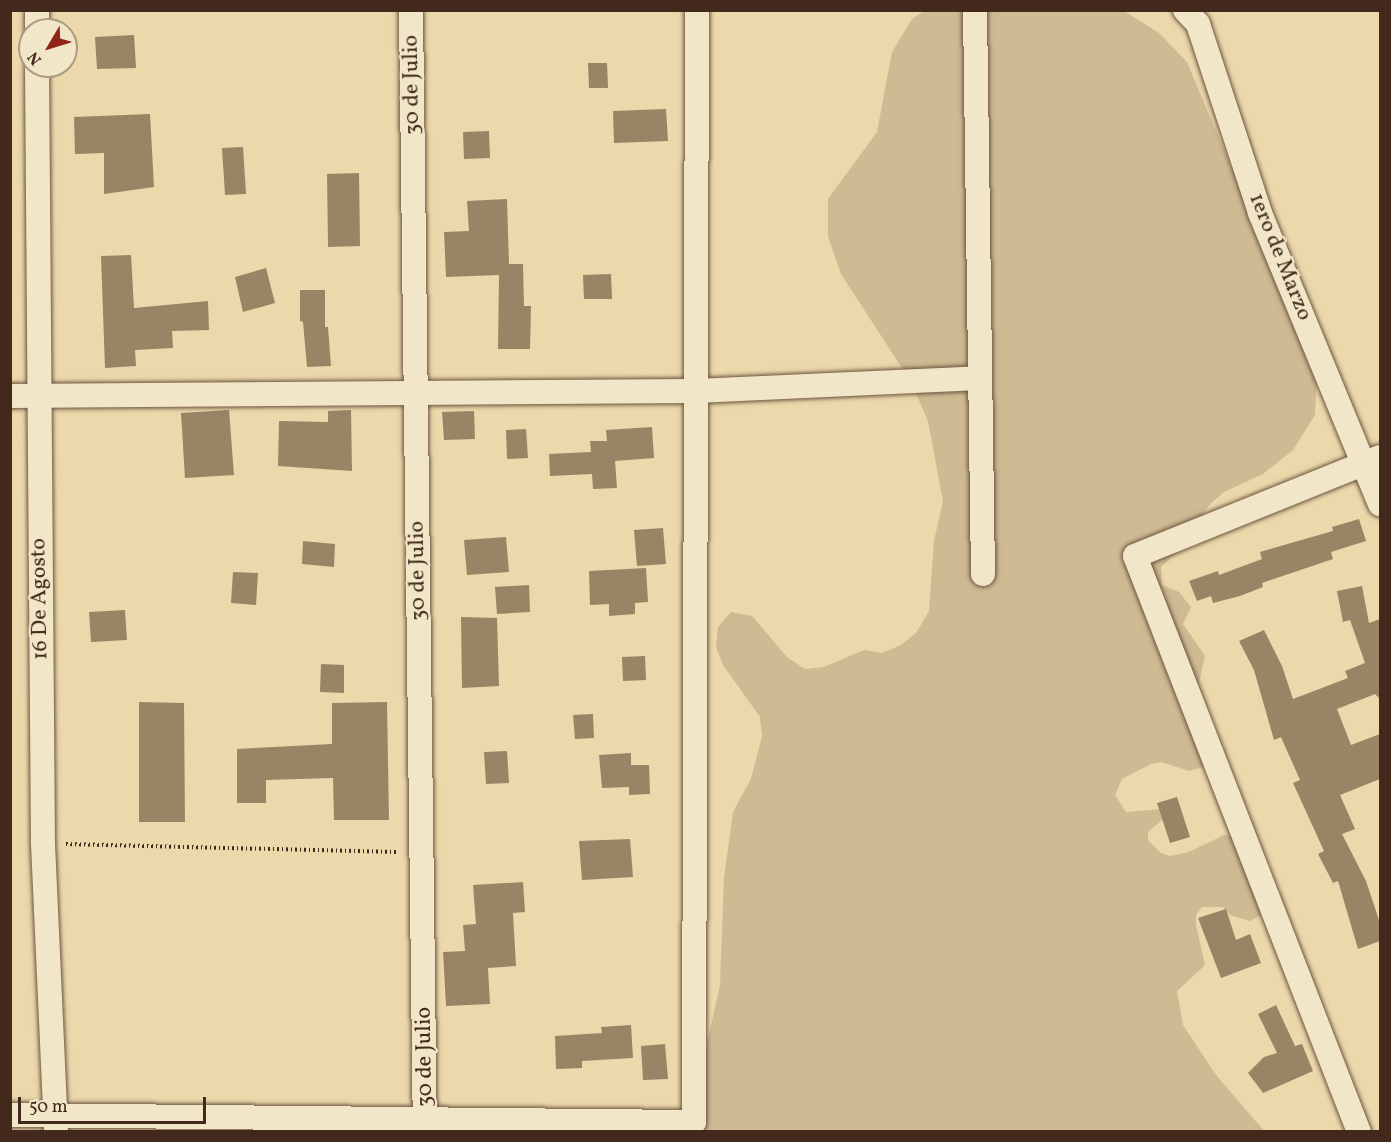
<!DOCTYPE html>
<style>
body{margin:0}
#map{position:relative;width:1391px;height:1142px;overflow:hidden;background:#ebd8ab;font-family:Vollkorn,serif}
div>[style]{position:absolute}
.green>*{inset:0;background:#ceba93}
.building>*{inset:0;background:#9a8466}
.path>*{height:4px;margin-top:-2px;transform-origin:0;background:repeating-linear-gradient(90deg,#43291b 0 1.5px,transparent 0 4.5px)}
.roads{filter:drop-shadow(0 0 2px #6d553f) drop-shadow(0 0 2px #6d553f)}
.minor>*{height:24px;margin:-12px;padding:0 12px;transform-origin:12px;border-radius:12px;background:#f2e6c8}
span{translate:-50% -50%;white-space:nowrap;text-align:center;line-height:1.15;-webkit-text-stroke:4.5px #f2e6c8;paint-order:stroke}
.street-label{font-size:22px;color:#43291b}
.frame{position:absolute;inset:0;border:12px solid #43291b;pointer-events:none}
.north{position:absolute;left:18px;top:18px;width:60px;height:60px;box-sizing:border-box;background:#f2e6c8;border:2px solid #ac9a83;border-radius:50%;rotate:232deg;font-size:16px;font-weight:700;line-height:24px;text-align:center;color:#43291b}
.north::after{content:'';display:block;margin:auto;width:21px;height:27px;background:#8f2418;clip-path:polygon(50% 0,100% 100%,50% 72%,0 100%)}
.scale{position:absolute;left:18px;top:1097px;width:188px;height:27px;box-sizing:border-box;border:3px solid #43291b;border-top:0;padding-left:8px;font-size:18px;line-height:21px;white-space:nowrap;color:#43291b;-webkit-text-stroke:4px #f2e6c8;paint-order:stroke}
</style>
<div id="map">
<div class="green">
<i style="clip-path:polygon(924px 11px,1124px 11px,1159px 33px,1187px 62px,1317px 371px,1315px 415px,1293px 450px,1263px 474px,1224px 492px,1210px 504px,1176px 553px,1161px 567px,1162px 585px,1179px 592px,1191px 607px,1183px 624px,1205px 656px,1195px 700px,1197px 709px,1221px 741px,1222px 751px,1210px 765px,1189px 771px,1161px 762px,1151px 764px,1122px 779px,1115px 795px,1126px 812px,1162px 809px,1163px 819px,1148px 832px,1148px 840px,1161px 853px,1170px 856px,1189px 852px,1224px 835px,1243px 838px,1269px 911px,1250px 921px,1230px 915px,1223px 907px,1202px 907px,1196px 915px,1196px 925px,1205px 965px,1177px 991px,1183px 1025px,1216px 1075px,1264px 1131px,701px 1132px,706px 1119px,706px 1048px,720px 985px,724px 878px,733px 812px,751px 779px,762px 736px,760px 717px,723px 665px,716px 647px,718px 627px,731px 612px,752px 616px,787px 657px,805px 669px,824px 667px,864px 650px,882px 653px,901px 645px,916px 633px,929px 611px,934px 541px,943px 501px,928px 421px,911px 382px,841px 274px,828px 237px,828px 199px,877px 132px,892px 52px,912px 19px)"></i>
</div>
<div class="building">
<i style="clip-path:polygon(134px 35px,136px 68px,97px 69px,95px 37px)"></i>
<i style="clip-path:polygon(588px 63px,607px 63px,608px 88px,589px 88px)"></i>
<i style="clip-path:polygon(666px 109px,668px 141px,614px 143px,613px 111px)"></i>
<i style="clip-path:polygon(150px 114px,154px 187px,104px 194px,104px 153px,75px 154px,74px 117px)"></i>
<i style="clip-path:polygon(489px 131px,490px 158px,464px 159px,463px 132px)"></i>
<i style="clip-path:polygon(243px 147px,246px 194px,225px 195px,222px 148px)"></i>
<i style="clip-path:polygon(359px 173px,360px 246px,328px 247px,327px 174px)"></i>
<i style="clip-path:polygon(507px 199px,509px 264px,523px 264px,524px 306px,531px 306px,530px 349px,498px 349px,499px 275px,446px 277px,444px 232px,469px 231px,467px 201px)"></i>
<i style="clip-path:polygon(131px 255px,134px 308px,208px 301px,209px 330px,172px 331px,173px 348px,135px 350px,136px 366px,105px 368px,101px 256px)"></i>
<i style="clip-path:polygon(266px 268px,275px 303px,243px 312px,235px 277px)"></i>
<i style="clip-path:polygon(611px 274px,612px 299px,584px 299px,583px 275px)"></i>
<i style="clip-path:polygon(300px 290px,325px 290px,325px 327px,328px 327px,331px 366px,307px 367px,303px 322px,300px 321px)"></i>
<i style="clip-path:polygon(229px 410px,234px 475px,185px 478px,181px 413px)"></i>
<i style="clip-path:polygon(351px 410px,352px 471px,278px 466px,279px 421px,328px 422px,328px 411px)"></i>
<i style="clip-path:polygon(474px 411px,475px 439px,444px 440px,442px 412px)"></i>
<i style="clip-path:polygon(652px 427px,654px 458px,615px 461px,617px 488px,593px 489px,592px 474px,550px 476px,549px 454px,591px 452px,590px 441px,607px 441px,606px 430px)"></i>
<i style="clip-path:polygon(526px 429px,528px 458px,507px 459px,506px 430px)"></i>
<i style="clip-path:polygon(1359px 519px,1366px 541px,1331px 552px,1333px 559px,1262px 583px,1263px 587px,1240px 596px,1213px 603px,1211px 596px,1197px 601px,1189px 581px,1218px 571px,1219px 575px,1262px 559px,1260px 552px,1333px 531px,1332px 527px)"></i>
<i style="clip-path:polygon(663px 528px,666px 564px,637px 566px,634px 530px)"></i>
<i style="clip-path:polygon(506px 537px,509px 572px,467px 575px,464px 540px)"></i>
<i style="clip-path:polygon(303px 541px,335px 544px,334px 567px,302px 564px)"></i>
<i style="clip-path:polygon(646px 568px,648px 602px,635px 603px,635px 614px,609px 616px,609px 604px,590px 605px,589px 571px)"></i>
<i style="clip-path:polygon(233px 572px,258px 573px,256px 605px,231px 603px)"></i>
<i style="clip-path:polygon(529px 585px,530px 612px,497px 614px,495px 587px)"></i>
<i style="clip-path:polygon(1362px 586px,1369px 623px,1380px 619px,1380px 699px,1375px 694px,1337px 709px,1351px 745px,1380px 734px,1380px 779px,1340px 795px,1355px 829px,1342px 834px,1366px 881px,1380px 923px,1380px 941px,1358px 949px,1338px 881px,1333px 883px,1318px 854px,1324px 851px,1293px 783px,1300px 780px,1281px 737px,1274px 740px,1254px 670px,1239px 641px,1264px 630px,1282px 666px,1293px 699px,1348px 678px,1345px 671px,1365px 663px,1350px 620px,1343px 622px,1337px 591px)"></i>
<i style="clip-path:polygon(125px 610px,127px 640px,91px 642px,89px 612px)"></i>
<i style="clip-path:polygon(461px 617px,497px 618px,499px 686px,462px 688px)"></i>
<i style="clip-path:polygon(645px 656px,646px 680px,623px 681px,622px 657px)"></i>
<i style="clip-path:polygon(321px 664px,344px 665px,344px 693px,320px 692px)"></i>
<i style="clip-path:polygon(139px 702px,184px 703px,185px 822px,139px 822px)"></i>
<i style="clip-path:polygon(387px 702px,389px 820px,334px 820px,333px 778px,266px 780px,266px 803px,237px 803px,237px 749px,332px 744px,332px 703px)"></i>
<i style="clip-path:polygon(593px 714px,594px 738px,575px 739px,573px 715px)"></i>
<i style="clip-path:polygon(507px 751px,509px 783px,486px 784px,484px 752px)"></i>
<i style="clip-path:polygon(631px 753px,631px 765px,649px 765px,650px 794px,629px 795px,629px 787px,602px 788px,599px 755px)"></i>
<i style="clip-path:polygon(1177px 797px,1190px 837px,1170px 843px,1157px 803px)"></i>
<i style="clip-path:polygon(630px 839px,633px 877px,582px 880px,579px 841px)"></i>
<i style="clip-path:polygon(523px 882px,525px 912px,513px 913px,516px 966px,488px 968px,490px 1004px,446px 1006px,443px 952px,465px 951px,463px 925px,476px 924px,473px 885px)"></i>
<i style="clip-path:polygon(1226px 909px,1236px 940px,1250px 934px,1261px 963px,1221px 978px,1198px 918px)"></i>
<i style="clip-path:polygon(1276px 1005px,1295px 1046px,1302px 1044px,1313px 1071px,1263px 1093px,1248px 1073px,1264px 1057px,1277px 1053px,1258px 1014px)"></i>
<i style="clip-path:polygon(631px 1025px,633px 1058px,582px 1061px,582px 1068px,556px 1069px,555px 1036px,602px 1033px,601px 1027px)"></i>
<i style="clip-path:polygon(665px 1044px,668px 1079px,643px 1080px,641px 1046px)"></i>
</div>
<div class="path">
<i style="left:66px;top:844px;width:331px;rotate:1.4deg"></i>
</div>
<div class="roads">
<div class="minor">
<i style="left:37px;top:10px;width:20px;rotate:90deg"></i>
<i style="left:411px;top:10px;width:1122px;rotate:89.29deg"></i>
<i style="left:975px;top:10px;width:564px;rotate:89.19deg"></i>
<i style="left:1185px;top:10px;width:19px;rotate:47deg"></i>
<i style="left:1198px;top:24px;width:199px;rotate:71.8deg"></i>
<i style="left:1260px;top:213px;width:315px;rotate:67.6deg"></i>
<i style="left:37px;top:66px;width:778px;rotate:89.56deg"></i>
<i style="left:43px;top:844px;width:288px;rotate:87.4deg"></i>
<i style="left:10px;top:396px;width:686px;rotate:-0.42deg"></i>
<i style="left:696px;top:391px;width:284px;rotate:-2.6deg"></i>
<i style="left:10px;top:1115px;width:684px;rotate:0.59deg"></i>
<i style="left:694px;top:1122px;width:1112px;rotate:-89.85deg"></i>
<i style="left:1359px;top:1132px;width:618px;rotate:-111.25deg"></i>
<i style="left:1135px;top:556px;width:264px;rotate:-22deg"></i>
</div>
</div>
<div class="street-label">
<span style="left:412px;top:85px;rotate:-91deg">30 de Julio</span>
<span style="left:1280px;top:257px;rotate:68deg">1ero de Marzo</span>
<span style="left:418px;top:571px;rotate:-91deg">30 de Julio</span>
<span style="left:40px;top:599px;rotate:-91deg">16 De Agosto</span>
<span style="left:425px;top:1057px;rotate:-91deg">30 de Julio</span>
</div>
<div class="frame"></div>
<div class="north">N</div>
<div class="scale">50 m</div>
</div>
